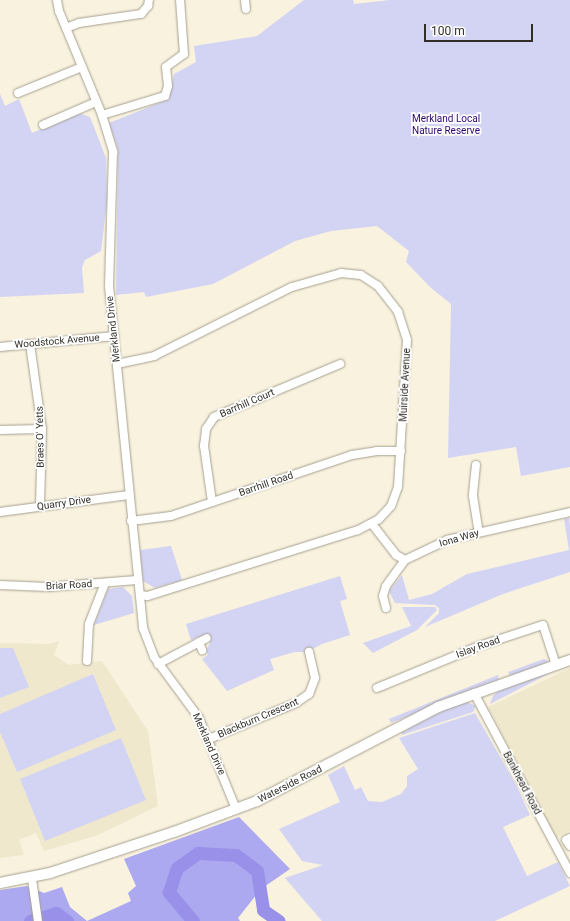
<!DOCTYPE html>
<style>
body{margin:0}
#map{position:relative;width:570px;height:921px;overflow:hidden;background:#f8f2df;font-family:Roboto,sans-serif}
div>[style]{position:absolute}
.built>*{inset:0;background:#efe8cd}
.green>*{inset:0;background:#d3d3f4}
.forest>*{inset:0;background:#ada9f1}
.river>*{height:13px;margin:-6.5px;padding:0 6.5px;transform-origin:6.5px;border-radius:6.5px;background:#9991e9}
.roads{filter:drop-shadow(0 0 1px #a6a08f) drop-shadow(0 0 1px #a6a08f)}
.minor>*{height:8px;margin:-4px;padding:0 4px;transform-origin:4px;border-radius:4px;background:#fff}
.major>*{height:10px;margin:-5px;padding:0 5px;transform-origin:5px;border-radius:5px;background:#fff}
span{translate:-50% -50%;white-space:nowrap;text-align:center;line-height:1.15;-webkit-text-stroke:3.5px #fff;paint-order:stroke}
.park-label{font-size:10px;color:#2c0772}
.street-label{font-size:10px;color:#312f28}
.scale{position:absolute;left:424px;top:24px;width:109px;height:18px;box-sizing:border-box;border:2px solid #312f28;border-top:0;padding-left:5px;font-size:12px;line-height:14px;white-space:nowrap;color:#312f28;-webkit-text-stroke:3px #fff;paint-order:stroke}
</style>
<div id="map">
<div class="built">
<i style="clip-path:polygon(59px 641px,54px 655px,68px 665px,102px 661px,148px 731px,158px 806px,98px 835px,44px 851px,36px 833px,19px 840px,24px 855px,0 858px,0 643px,50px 644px)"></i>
<i style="clip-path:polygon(570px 668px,570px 831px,556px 838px,488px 707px)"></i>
</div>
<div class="green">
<i style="clip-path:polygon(304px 0,353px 0,354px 4px,390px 0,570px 0,570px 467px,521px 476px,516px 447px,448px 458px,451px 304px,430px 287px,406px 262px,409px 251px,377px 226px,331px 231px,295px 241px,213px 284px,146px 297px,144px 292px,116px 295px,118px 149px,109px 123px,169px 99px,174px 74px,196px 62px,194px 46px,257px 36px)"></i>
<i style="clip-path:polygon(0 94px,5px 106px,19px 99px,32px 133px,79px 113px,90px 117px,106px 158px,107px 201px,101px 251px,85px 260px,82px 267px,84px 293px,0 297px)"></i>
<i style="clip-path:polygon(569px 518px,570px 526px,570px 572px,503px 594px,425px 627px,439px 613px,439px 608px,435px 605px,395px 603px,389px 591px,402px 575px,409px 600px,432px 594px,467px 574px,569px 550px,564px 519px)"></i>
<i style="clip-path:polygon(171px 546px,182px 580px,155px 588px,143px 581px,140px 550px)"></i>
<i style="clip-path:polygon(340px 576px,347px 599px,340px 601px,350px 635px,322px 644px,307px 652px,295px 652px,270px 659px,274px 670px,227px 691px,202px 659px,208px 655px,206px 651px,210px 643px,206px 634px,191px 640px,186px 624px)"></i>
<i style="clip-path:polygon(123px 587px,132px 596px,134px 613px,94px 625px,108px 589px)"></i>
<i style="clip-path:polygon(402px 607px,435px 607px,437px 610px,417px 630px,373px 653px,363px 643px,411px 626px)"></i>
<i style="clip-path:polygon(0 648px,13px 648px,29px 687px,0 698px)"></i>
<i style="clip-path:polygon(544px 659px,548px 661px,544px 664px,510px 676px,508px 672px)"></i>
<i style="clip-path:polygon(556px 670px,490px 704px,493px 696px,499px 690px)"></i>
<i style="clip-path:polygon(93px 674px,116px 730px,17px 772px,0 732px,0 714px)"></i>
<i style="clip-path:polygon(498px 675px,499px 680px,391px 723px,389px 719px)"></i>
<i style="clip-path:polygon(465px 701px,476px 706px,473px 712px,402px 735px,401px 732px,408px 730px,407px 727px)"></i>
<i style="clip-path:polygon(475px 713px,515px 783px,530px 815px,503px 827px,527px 876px,558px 862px,570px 886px,495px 921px,322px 921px,285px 878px,323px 865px,302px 861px,279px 829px,340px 802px,328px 775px,344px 766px,355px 790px,361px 787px,368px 801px,382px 802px,401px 794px,407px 786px,407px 776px,418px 769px,399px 738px)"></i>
<i style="clip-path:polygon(121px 738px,146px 800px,45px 841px,20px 779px)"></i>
</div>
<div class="forest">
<i style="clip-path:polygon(239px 817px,290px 869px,261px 889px,238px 918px,240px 921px,0 921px,0 890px,27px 886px,44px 893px,62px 887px,70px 907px,87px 921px,131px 901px,128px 893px,136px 886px,124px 859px)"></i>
</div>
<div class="river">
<i style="left:30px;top:921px;width:27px;rotate:-17deg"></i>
<i style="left:56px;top:913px;width:14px;rotate:36deg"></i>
<i style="left:193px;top:921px;width:38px;rotate:-130deg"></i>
<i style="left:169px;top:892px;width:25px;rotate:-72deg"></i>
<i style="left:177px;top:868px;width:26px;rotate:-36deg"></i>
<i style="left:198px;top:853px;width:38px;rotate:3deg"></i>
<i style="left:236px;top:855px;width:26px;rotate:37deg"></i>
<i style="left:257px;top:871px;width:39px;rotate:81deg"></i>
<i style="left:263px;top:910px;width:19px;rotate:35deg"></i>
</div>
<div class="roads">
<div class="minor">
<i style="left:57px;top:0;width:11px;rotate:80deg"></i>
<i style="left:59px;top:11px;width:113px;rotate:67.5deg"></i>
<i style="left:102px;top:115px;width:39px;rotate:73deg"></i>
<i style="left:113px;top:152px;width:134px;rotate:91.7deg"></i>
<i style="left:109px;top:286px;width:344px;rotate:84.3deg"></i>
<i style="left:143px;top:628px;width:31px;rotate:69deg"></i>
<i style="left:154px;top:657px;width:76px;rotate:53.6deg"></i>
<i style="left:199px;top:718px;width:98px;rotate:67.9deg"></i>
<i style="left:245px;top:0;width:9px;rotate:84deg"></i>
<i style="left:66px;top:28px;width:14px;rotate:-21deg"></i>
<i style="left:79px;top:23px;width:63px;rotate:-8.3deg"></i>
<i style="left:141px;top:14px;width:11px;rotate:-49deg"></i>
<i style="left:148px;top:6px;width:6px;rotate:-81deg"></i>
<i style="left:18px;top:93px;width:69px;rotate:-22.1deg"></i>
<i style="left:102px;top:115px;width:66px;rotate:-16.8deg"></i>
<i style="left:165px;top:96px;width:10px;rotate:-73deg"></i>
<i style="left:168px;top:86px;width:19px;rotate:-96deg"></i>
<i style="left:166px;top:67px;width:22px;rotate:-36deg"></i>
<i style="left:184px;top:54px;width:54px;rotate:-94.2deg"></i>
<i style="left:43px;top:125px;width:58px;rotate:-23.5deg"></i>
<i style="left:30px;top:344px;width:86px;rotate:82deg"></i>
<i style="left:42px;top:429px;width:77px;rotate:91.5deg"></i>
<i style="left:0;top:347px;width:115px;rotate:-5.5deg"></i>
<i style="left:117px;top:364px;width:38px;rotate:-12deg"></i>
<i style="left:154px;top:356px;width:154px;rotate:-26.6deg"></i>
<i style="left:292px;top:287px;width:51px;rotate:-15.9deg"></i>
<i style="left:341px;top:273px;width:20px;rotate:6deg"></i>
<i style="left:361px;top:275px;width:20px;rotate:33deg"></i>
<i style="left:378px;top:286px;width:33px;rotate:52deg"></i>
<i style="left:398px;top:312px;width:29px;rotate:72deg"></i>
<i style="left:407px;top:340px;width:147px;rotate:93.5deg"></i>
<i style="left:398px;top:487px;width:20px;rotate:110deg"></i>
<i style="left:391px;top:506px;width:18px;rotate:133deg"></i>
<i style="left:379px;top:519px;width:24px;rotate:152deg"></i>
<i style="left:358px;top:530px;width:221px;rotate:162.6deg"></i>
<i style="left:147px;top:596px;width:6px;rotate:-171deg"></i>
<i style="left:0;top:430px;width:42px;rotate:-1.4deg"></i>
<i style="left:476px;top:465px;width:31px;rotate:96deg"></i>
<i style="left:473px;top:496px;width:36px;rotate:81deg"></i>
<i style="left:212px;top:502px;width:57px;rotate:-98.1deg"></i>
<i style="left:204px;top:446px;width:17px;rotate:-83deg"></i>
<i style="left:206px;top:429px;width:14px;rotate:-56deg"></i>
<i style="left:214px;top:417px;width:137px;rotate:-22.8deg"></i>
<i style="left:0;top:512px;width:130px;rotate:-7.5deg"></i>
<i style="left:131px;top:521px;width:40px;rotate:-7.1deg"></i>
<i style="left:171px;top:516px;width:191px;rotate:-18.6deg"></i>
<i style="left:352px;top:455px;width:25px;rotate:-9deg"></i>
<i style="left:377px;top:451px;width:24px"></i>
<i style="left:372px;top:524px;width:39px;rotate:52deg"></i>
<i style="left:396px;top:555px;width:10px;rotate:29deg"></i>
<i style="left:0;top:585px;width:48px;rotate:2.4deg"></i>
<i style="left:48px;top:587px;width:89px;rotate:-4.5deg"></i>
<i style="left:386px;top:608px;width:12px;rotate:-104deg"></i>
<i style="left:383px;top:596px;width:10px;rotate:-73deg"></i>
<i style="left:386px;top:586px;width:32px;rotate:-54deg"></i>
<i style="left:405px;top:560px;width:47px;rotate:-25.5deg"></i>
<i style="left:447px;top:540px;width:126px;rotate:-12.8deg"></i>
<i style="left:199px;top:642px;width:9px;rotate:69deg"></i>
<i style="left:87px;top:661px;width:37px;rotate:-87deg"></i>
<i style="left:89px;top:624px;width:44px;rotate:-68.7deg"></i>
<i style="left:158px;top:664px;width:55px;rotate:-28deg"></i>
<i style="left:377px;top:688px;width:110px;rotate:-22.4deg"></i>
<i style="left:479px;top:646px;width:67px;rotate:-18.2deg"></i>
<i style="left:543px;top:625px;width:42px;rotate:72deg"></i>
<i style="left:474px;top:693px;width:204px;rotate:61.9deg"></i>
<i style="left:209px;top:739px;width:94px;rotate:-22.5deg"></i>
<i style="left:296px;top:703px;width:16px;rotate:-35deg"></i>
<i style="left:309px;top:694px;width:17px;rotate:-69deg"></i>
<i style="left:315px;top:678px;width:27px;rotate:-103deg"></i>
<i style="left:570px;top:838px;width:4px;rotate:153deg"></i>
<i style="left:566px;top:840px;width:7px;rotate:56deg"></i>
<i style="left:32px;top:879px;width:42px;rotate:81.9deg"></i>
</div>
<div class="major">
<i style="left:0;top:883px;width:51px;rotate:-11.3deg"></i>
<i style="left:50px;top:873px;width:131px;rotate:-18.3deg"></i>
<i style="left:174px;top:832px;width:89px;rotate:-20.5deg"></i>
<i style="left:257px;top:801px;width:204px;rotate:-27.4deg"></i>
<i style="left:438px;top:707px;width:140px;rotate:-19.6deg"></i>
</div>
</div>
<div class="park-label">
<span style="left:446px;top:124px">Merkland Local<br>Nature Reserve</span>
</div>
<div class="street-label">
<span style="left:113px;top:329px;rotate:-96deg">Merkland Drive</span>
<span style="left:57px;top:341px;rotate:-5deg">Woodstock Avenue</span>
<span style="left:405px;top:385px;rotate:-87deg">Muirside Avenue</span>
<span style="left:247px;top:403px;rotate:-23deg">Barrhill Court</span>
<span style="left:40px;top:437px;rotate:-91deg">Braes O' Yetts</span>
<span style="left:266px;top:484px;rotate:-19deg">Barrhill Road</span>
<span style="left:64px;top:503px;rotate:-8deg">Quarry Drive</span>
<span style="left:459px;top:538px;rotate:-16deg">Iona Way</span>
<span style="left:69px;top:585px;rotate:-3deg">Briar Road</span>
<span style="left:478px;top:647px;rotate:-20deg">Islay Road</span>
<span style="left:258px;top:718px;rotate:-23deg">Blackburn Crescent</span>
<span style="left:209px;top:744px;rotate:66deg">Merkland Drive</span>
<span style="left:522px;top:783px;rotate:62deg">Bankhead Road</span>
<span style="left:290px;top:784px;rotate:-27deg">Waterside Road</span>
</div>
<div class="scale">100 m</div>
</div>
